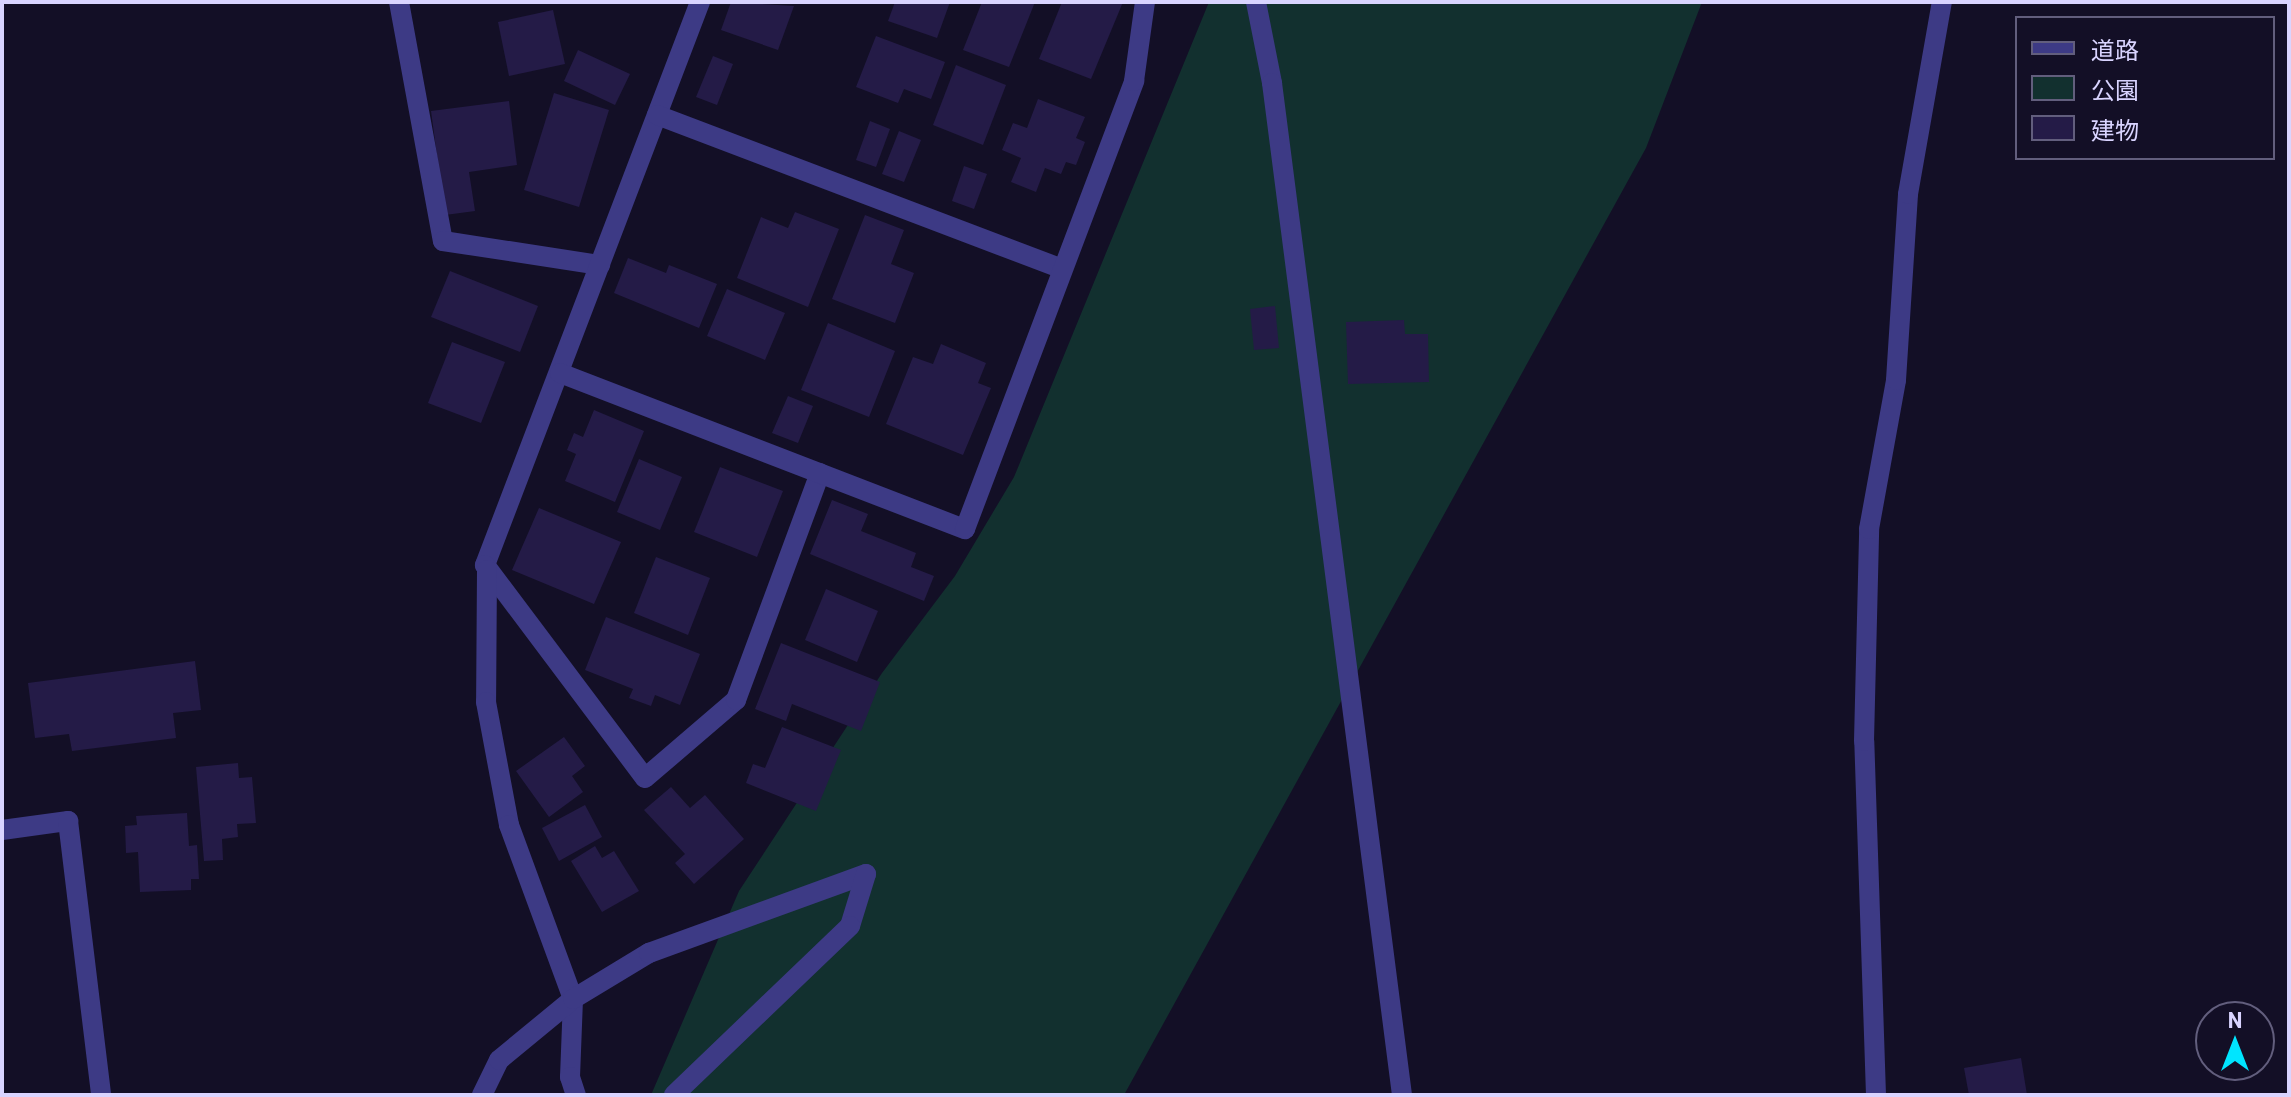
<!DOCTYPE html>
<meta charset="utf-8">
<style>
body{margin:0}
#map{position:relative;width:2291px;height:1097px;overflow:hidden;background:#130f26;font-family:Barlow,"Noto Sans JP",sans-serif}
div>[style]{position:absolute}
.green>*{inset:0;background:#12302f}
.building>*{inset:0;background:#241b47}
.minor>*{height:20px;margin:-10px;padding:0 10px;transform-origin:10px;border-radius:10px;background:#3d3a85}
span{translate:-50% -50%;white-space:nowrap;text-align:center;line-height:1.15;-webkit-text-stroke:6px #130f26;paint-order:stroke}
.frame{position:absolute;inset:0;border:4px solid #d9d4ff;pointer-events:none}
.legend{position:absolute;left:2015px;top:16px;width:260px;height:144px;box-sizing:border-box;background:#130f26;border:2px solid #625e7d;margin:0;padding:10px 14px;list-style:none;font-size:24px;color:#d9d4ff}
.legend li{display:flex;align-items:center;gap:16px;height:40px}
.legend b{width:40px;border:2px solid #625e7d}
.north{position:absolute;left:2195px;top:1001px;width:80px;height:80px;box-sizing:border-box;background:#130f26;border:2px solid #625e7d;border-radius:50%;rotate:0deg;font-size:22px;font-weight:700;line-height:32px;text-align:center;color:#d9d4ff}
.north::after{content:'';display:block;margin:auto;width:28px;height:36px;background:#00e5ff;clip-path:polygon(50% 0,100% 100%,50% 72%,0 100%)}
</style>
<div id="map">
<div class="green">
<i style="clip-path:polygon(1209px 2px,1702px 2px,1646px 148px,1124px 1095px,651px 1095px,739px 891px,882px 673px,955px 576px,1014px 477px)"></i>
</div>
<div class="building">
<i style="clip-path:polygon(731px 2px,794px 6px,778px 50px,721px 30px)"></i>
<i style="clip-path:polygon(895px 2px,950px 2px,937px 38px,888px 21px)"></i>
<i style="clip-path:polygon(982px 2px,1035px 2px,1009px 67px,963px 50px)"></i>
<i style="clip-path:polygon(1062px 2px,1123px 2px,1091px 79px,1039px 59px)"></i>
<i style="clip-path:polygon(553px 10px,565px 64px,509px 76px,498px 22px)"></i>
<i style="clip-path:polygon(876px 36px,945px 62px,931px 99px,904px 89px,898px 103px,856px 87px)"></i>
<i style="clip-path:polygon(578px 50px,630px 74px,615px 105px,564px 81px)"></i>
<i style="clip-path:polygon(713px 56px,733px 64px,717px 105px,696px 97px)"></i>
<i style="clip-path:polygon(956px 65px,1006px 85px,983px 145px,933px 125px)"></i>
<i style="clip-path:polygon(554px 93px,609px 110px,579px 207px,524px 190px)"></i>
<i style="clip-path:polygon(1038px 99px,1085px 117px,1076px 138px,1085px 142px,1076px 165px,1066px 162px,1061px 174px,1045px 168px,1036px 192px,1011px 182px,1021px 158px,1002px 150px,1013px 123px,1027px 128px)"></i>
<i style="clip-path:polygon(509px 101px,517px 165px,469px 172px,475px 211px,445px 215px,431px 111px)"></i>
<i style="clip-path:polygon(870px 121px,890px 129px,876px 167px,856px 160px)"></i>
<i style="clip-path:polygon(899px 131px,921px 140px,904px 182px,882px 174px)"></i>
<i style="clip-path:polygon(964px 166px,987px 174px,974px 209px,952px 201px)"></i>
<i style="clip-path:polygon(795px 212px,839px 229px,808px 307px,737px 278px,761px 217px,788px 228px)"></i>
<i style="clip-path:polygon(865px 215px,904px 230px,891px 264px,914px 273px,895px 323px,832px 299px)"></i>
<i style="clip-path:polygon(628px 258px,666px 273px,669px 265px,717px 284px,699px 328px,614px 293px)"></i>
<i style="clip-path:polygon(450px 271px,538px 306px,520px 352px,431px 317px)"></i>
<i style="clip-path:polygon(727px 289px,785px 313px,765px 360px,707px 336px)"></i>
<i style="clip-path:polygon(1275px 306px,1279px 348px,1254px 350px,1250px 309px)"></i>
<i style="clip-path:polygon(1404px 320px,1405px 334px,1428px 334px,1429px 382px,1348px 384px,1346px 322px)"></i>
<i style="clip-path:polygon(828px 323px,895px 351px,869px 417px,801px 390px)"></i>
<i style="clip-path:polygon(452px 342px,505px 362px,481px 423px,428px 403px)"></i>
<i style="clip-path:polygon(941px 344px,986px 363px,978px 383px,991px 388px,963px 455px,886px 424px,913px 357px,933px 364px)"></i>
<i style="clip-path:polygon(788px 396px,813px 406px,798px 443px,772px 433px)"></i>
<i style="clip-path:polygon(594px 410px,644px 431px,615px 502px,565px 481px,576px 454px,567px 450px,574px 433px,583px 437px)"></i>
<i style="clip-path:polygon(639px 459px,682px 477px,660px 530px,617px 512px)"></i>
<i style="clip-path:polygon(720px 467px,783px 491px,757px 557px,694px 532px)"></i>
<i style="clip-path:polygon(832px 500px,868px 514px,861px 531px,916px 553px,911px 567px,934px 576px,924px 601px,810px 554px)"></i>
<i style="clip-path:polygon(539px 508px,621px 542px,594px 604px,512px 570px)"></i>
<i style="clip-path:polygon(656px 557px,710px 578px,688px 635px,634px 613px)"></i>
<i style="clip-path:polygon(826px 589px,878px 611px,857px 662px,805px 640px)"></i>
<i style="clip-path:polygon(606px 617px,700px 654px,680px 705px,655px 695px,651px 706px,629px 698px,633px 689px,585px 670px)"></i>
<i style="clip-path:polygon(781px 643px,880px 682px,861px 731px,792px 704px,786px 721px,755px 709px)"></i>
<i style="clip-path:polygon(195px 661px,201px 710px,173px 713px,176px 738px,72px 751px,69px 734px,35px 738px,28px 683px)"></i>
<i style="clip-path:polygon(782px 727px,841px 750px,816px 811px,746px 783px,753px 764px,765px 768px)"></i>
<i style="clip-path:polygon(564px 737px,585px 766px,572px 776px,583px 792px,549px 817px,516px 771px)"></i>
<i style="clip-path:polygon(238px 763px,239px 778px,252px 777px,256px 823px,237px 824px,238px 837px,222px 839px,223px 860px,204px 861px,196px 767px)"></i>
<i style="clip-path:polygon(671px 787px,690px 808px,705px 795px,744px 839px,694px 884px,675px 863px,685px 854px,644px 810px)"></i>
<i style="clip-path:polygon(585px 805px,602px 837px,559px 861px,542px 828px)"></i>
<i style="clip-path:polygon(187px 813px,189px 846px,197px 845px,199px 879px,191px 879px,191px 890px,140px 892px,138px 852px,126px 853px,125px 826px,137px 825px,136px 816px)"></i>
<i style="clip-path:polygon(595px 846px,602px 858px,614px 851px,639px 891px,602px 912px,571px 861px)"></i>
<i style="clip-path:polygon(2021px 1058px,2027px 1095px,1969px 1095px,1964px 1068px)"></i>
</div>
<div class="minor">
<i style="left:399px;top:2px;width:243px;rotate:79.6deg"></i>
<i style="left:443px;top:241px;width:159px;rotate:8.7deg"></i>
<i style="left:700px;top:2px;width:603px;rotate:110.9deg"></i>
<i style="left:485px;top:565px;width:266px;rotate:53.1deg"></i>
<i style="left:645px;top:778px;width:120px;rotate:-40.6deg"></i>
<i style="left:736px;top:700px;width:242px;rotate:-69.7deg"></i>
<i style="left:1256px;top:2px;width:83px;rotate:78.8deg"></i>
<i style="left:1272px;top:83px;width:1020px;rotate:82.68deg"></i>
<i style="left:657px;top:115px;width:433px;rotate:20.8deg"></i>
<i style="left:560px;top:373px;width:434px;rotate:21.1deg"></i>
<i style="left:965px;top:529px;width:479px;rotate:-69.3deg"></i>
<i style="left:1134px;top:81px;width:80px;rotate:-82.1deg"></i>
<i style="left:487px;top:570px;width:132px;rotate:90.4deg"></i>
<i style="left:486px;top:702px;width:125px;rotate:79.4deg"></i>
<i style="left:509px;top:825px;width:185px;rotate:69.8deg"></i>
<i style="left:573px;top:999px;width:78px;rotate:92.2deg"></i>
<i style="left:570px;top:1077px;width:19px;rotate:72deg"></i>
<i style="left:2px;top:830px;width:67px;rotate:-7.8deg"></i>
<i style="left:68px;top:821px;width:276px;rotate:83.1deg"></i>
<i style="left:482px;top:1095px;width:39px;rotate:-64deg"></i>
<i style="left:499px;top:1060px;width:96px;rotate:-39.5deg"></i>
<i style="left:573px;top:999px;width:89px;rotate:-31.2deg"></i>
<i style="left:649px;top:953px;width:231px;rotate:-20deg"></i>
<i style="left:866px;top:874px;width:54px;rotate:107.1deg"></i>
<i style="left:850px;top:926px;width:244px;rotate:136.2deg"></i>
<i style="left:1876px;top:1095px;width:354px;rotate:-91.9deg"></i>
<i style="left:1864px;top:741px;width:212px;rotate:-88.6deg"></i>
<i style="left:1869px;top:529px;width:151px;rotate:-79.7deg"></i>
<i style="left:1896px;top:380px;width:186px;rotate:-86.3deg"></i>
<i style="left:1908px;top:194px;width:195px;rotate:-80deg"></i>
</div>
<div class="frame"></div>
<ul class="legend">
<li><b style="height:10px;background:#3d3a85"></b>道路</li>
<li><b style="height:22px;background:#12302f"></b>公園</li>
<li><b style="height:22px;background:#241b47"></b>建物</li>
</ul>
<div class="north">N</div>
</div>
